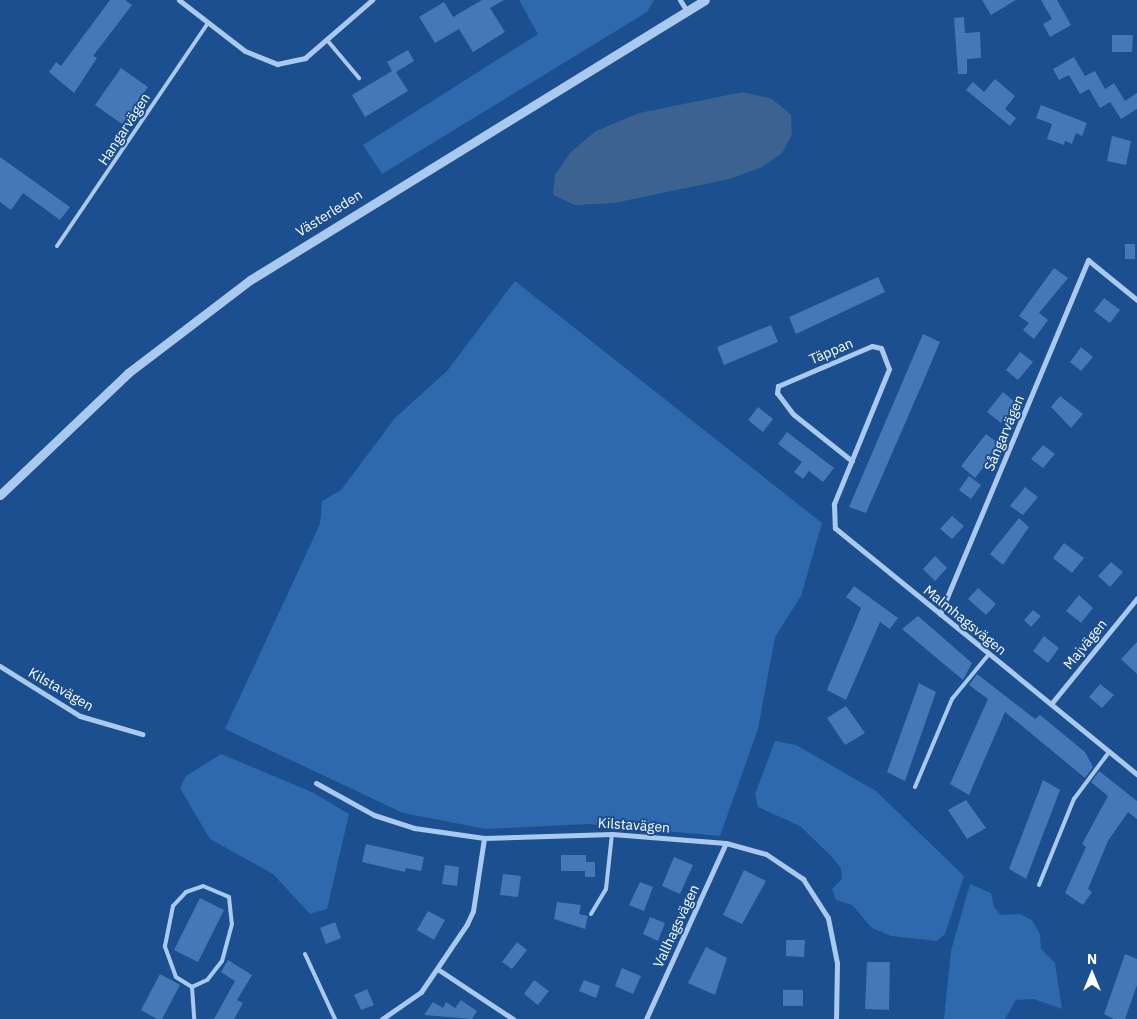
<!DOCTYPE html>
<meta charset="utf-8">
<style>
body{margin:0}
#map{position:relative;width:1137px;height:1019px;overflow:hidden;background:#1b4f8f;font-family:"IBM Plex Sans",sans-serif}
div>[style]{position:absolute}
.green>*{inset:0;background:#2e69ad}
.water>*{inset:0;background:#3c6290}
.building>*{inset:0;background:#4478b7}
.service>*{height:4px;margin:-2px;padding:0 2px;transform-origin:2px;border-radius:2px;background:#a9c9ee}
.minor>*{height:5px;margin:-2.5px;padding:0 2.5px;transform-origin:2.5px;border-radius:2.5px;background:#a9c9ee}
.tertiary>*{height:9px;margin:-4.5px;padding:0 4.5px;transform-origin:4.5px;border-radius:4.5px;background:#a9c9ee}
span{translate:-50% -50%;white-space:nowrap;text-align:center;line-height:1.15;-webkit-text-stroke:4px #1b4f8f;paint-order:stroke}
.street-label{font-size:14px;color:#fff}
.north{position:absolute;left:1067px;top:949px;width:50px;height:50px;-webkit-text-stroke:4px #1b4f8f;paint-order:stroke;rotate:0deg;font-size:14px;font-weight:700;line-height:20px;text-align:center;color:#fff}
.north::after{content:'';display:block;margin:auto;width:18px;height:22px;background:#fff;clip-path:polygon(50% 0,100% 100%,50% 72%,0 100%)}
</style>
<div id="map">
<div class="green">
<i style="clip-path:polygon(519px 0,654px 0,647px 12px,382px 174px,363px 145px,538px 34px)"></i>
<i style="clip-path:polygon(515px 281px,822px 523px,801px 596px,775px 637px,758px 729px,720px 836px,587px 824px,486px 829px,403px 813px,225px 729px,320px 524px,322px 501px,341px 490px,395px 418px,447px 371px)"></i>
<i style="clip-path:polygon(775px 741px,796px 745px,876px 791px,964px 876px,945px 934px,937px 941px,891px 936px,872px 928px,852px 905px,836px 900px,832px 889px,842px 879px,841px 868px,831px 856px,800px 826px,758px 807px,755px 794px)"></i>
<i style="clip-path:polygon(221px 754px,314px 793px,349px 814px,327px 909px,310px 914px,273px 874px,210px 839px,180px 788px,186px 776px)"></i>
<i style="clip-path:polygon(970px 884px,991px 893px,994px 907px,1001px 915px,1020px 914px,1032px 920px,1040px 934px,1041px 949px,1055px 963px,1062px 1009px,1034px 999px,1016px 1000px,1005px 1019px,944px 1019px,951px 951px)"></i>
</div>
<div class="water">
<i style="clip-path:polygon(743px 92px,772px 99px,791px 115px,792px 134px,782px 153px,762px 167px,730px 179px,614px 203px,575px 205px,553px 195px,555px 175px,570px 153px,596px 131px,639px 113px)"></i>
</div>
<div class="building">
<i style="clip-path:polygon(110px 0,125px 0,132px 5px,93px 56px,97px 58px,74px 93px,49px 72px,56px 62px,61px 66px)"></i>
<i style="clip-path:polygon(482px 0,504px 0,490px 8px,505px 32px,473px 52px,459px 29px,435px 43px,419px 17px,444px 2px,453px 17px)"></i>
<i style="clip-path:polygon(982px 0,1016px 0,991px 15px)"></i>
<i style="clip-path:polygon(1041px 0,1057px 0,1071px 25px,1050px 37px,1043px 24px,1052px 19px)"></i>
<i style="clip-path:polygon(964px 17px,965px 33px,980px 32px,981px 58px,967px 59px,967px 74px,958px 74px,954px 18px)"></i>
<i style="clip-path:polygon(1112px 35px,1133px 35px,1132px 52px,1112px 52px)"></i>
<i style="clip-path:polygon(408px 50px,414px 61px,396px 72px,408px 91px,365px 117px,352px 95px,392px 71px,387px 62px)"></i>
<i style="clip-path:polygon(1074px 57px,1085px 76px,1095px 71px,1105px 89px,1114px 83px,1125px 101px,1137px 93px,1137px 109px,1121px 119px,1110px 102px,1100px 108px,1089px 89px,1080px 94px,1069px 75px,1059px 80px,1053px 69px)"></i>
<i style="clip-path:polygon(121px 68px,148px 87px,122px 124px,95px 105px)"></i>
<i style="clip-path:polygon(995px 79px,1015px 96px,1005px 109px,1016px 118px,1010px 126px,966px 90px,973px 82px,984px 92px)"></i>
<i style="clip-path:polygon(1041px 105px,1087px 123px,1082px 136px,1076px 133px,1072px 144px,1065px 141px,1064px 145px,1047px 139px,1052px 124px,1036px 118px)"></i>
<i style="clip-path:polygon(1112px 136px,1131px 141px,1126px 165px,1107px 161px)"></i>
<i style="clip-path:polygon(0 157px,70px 207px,60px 220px,23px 193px,11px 210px,0 202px)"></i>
<i style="clip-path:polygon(1125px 244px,1135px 244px,1135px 259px,1125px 259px)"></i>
<i style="clip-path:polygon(1054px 268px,1068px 278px,1039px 313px,1048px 320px,1034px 339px,1023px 330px,1029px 323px,1019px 316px)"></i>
<i style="clip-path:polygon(878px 277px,885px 292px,796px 334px,789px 317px)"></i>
<i style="clip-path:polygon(1104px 298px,1120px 310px,1110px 323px,1094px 311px)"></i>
<i style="clip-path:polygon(771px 325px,778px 342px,724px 365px,717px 347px)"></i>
<i style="clip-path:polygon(923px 334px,940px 342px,920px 389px,866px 513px,849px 507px)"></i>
<i style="clip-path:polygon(1081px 347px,1093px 357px,1081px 371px,1070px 362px)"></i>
<i style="clip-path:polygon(1020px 352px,1033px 362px,1018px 380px,1006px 370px)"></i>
<i style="clip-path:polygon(1003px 392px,1017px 404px,1001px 423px,987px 412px)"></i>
<i style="clip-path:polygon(1060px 396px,1083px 414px,1071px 428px,1051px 407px)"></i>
<i style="clip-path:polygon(758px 407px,773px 419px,763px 432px,748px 420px)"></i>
<i style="clip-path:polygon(787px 432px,834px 468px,823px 482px,809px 471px,803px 479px,794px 472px,802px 462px,778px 444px)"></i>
<i style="clip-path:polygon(986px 434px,1001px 445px,975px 478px,961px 466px)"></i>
<i style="clip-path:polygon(1043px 445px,1055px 454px,1043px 468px,1031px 459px)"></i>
<i style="clip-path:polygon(969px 476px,981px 485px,971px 499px,959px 490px)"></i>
<i style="clip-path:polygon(1025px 487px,1038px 497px,1023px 515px,1010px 506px)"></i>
<i style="clip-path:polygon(952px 516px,964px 526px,952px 539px,940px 529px)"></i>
<i style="clip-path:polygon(1019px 518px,1029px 527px,1003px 565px,990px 554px)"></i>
<i style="clip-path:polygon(1064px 543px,1084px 558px,1072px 573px,1053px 558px)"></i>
<i style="clip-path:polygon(935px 556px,947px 568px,935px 581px,923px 569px)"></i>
<i style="clip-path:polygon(1111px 562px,1123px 572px,1110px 587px,1098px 576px)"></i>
<i style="clip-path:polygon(854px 586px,898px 618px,890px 629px,880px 622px,846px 700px,827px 690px,861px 608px,846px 597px)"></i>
<i style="clip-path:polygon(978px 588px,996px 604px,986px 615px,968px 599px)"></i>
<i style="clip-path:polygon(1079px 595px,1093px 608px,1081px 623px,1066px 611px)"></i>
<i style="clip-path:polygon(1033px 610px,1041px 616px,1031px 627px,1024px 620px)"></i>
<i style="clip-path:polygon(918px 616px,972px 663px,963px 680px,902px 629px)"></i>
<i style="clip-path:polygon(1044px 636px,1059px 648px,1048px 663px,1033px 651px)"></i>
<i style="clip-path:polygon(1137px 642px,1137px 674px,1121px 659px)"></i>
<i style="clip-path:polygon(977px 674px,1035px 719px,1040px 715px,1085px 752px,1093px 767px,1085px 778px,1005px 712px,969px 795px,950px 784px,988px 699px,969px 685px)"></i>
<i style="clip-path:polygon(919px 683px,936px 692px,905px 781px,887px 772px)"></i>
<i style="clip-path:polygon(1100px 684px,1114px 695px,1102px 708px,1089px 697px)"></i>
<i style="clip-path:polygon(846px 706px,865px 733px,845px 745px,827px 718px)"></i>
<i style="clip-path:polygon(1099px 771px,1137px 801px,1137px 819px,1128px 812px,1108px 841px,1088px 889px,1092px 892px,1083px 905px,1065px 893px,1086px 847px,1082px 844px,1108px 796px,1091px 782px)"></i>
<i style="clip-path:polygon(1043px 780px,1060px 790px,1026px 879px,1009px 869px)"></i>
<i style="clip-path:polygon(966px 800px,986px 828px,967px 839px,948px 810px)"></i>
<i style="clip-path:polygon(366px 844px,424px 857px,421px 871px,406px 868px,405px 872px,362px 862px)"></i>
<i style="clip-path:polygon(561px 855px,586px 855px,586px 862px,595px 862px,595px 877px,585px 877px,585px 871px,561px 871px)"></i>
<i style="clip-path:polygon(674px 857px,693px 865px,680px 894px,662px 886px)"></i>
<i style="clip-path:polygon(445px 865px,459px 867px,457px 886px,442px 884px)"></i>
<i style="clip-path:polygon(744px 870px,766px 881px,742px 924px,723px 915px)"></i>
<i style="clip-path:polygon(503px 874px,521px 876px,518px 897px,500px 895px)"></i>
<i style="clip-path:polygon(640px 882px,653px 887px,644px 911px,629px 905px)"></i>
<i style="clip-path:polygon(200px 898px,224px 910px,198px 962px,174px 950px)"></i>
<i style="clip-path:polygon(557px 902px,581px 905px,579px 914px,588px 916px,585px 929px,554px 919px)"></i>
<i style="clip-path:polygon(428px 911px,445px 920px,434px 940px,417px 930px)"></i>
<i style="clip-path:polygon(650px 917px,665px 923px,658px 941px,643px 934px)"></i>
<i style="clip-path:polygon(335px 922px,341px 938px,326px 944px,320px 928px)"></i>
<i style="clip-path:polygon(786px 940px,805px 940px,804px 957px,786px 956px)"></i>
<i style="clip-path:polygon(517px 942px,527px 950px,512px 969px,502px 962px)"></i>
<i style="clip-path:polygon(706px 947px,727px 958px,715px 995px,688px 983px)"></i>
<i style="clip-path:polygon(1125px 954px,1137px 959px,1137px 985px,1125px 1019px,1114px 1019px,1104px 1014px)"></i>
<i style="clip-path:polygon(228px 960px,252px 975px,237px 1000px,243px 1003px,234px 1019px,214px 1019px,235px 981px,221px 972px)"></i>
<i style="clip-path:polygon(867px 962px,890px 962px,889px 1010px,865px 1009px)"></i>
<i style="clip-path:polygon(622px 968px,641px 976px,633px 994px,615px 986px)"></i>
<i style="clip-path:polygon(160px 974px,180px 985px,162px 1019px,157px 1019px,141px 1010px)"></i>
<i style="clip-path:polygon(534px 980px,549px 991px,538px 1005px,524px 994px)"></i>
<i style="clip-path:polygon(584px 980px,600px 986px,596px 998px,579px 991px)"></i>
<i style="clip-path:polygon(367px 989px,374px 1005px,361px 1010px,354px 995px)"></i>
<i style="clip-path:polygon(783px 990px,803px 990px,803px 1006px,783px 1006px)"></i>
<i style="clip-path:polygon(461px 1000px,477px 1011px,472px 1019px,424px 1015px,433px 1002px,443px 1008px,446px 1002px,455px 1008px)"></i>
</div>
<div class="service">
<i style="left:327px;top:40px;width:50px;rotate:49.9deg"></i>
<i style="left:57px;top:246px;width:269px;rotate:-55.9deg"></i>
<i style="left:915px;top:787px;width:95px;rotate:-67.2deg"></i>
<i style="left:952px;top:699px;width:58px;rotate:-50.6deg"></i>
<i style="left:1039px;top:885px;width:93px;rotate:-67.9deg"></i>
<i style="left:1074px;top:799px;width:59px;rotate:-53.3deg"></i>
<i style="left:203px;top:886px;width:28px;rotate:23deg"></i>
<i style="left:229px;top:897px;width:27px;rotate:84deg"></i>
<i style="left:232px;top:924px;width:38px;rotate:105deg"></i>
<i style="left:222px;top:961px;width:24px;rotate:128deg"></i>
<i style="left:207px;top:980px;width:17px;rotate:155deg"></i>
<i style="left:192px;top:987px;width:19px;rotate:-148deg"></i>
<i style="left:176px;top:977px;width:33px;rotate:-110deg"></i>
<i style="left:165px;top:946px;width:41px;rotate:-78.7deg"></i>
<i style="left:173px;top:906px;width:19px;rotate:-47deg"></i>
<i style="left:186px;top:892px;width:18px;rotate:-19deg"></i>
<i style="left:591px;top:914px;width:29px;rotate:-59deg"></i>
<i style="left:606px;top:889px;width:55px;rotate:-83.8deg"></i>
<i style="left:305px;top:954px;width:72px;rotate:65.2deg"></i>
<i style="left:192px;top:987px;width:32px;rotate:86deg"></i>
</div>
<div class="minor">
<i style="left:179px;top:0;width:83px;rotate:37.7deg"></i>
<i style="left:245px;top:51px;width:35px;rotate:22deg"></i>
<i style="left:277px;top:64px;width:29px;rotate:-12deg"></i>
<i style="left:305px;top:58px;width:89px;rotate:-40.9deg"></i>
<i style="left:680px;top:0;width:13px;rotate:58deg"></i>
<i style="left:852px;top:461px;width:75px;rotate:-141.5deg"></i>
<i style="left:793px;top:414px;width:26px;rotate:-127deg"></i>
<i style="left:777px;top:393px;width:7px;rotate:-82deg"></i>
<i style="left:778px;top:386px;width:102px;rotate:-23.1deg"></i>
<i style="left:872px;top:346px;width:9px;rotate:13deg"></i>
<i style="left:881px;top:348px;width:22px;rotate:69deg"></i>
<i style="left:889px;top:369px;width:146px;rotate:112.2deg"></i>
<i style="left:834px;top:504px;width:24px;rotate:88deg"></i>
<i style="left:835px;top:528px;width:390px;rotate:39.2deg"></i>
<i style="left:940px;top:614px;width:384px;rotate:-67.3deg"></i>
<i style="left:1088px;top:260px;width:63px;rotate:39.2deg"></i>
<i style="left:0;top:666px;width:94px;rotate:32deg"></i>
<i style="left:80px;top:716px;width:65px;rotate:16.2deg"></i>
<i style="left:1051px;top:704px;width:136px;rotate:-50.9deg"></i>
<i style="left:316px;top:783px;width:66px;rotate:28.9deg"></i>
<i style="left:374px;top:815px;width:42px;rotate:18deg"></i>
<i style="left:414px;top:828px;width:71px;rotate:8.1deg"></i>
<i style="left:484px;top:838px;width:128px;rotate:-1.8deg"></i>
<i style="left:612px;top:834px;width:114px;rotate:4.5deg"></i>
<i style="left:726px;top:843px;width:41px;rotate:15.4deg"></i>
<i style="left:766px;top:854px;width:45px;rotate:34deg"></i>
<i style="left:803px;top:879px;width:46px;rotate:57.3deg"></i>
<i style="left:828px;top:918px;width:46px;rotate:78.7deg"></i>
<i style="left:837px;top:963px;width:56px;rotate:91deg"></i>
<i style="left:439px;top:970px;width:89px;rotate:33.5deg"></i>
<i style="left:382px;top:1019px;width:47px;rotate:-34.7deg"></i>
<i style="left:421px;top:992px;width:82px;rotate:-55.9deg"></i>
<i style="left:467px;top:924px;width:14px;rotate:-65deg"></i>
<i style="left:473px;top:911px;width:74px;rotate:-81.4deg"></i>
<i style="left:646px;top:1019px;width:193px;rotate:-65.6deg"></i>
</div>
<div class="tertiary">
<i style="left:0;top:495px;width:177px;rotate:-43.6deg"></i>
<i style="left:128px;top:373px;width:153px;rotate:-37.3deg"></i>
<i style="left:250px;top:280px;width:534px;rotate:-31.61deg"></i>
</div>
<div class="street-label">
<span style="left:124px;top:129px;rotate:-57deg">Hangarvägen</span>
<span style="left:329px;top:213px;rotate:-32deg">Västerleden</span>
<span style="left:831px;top:351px;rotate:-23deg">Täppan</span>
<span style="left:1004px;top:433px;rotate:-67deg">Sångarvägen</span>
<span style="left:965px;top:620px;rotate:39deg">Malmhagsvägen</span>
<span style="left:1085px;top:644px;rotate:-51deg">Majvägen</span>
<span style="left:61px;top:689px;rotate:30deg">Kilstavägen</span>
<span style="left:634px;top:825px;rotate:4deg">Kilstavägen</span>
<span style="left:676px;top:926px;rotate:-65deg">Vallhagsvägen</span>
</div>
<div class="north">N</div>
</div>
